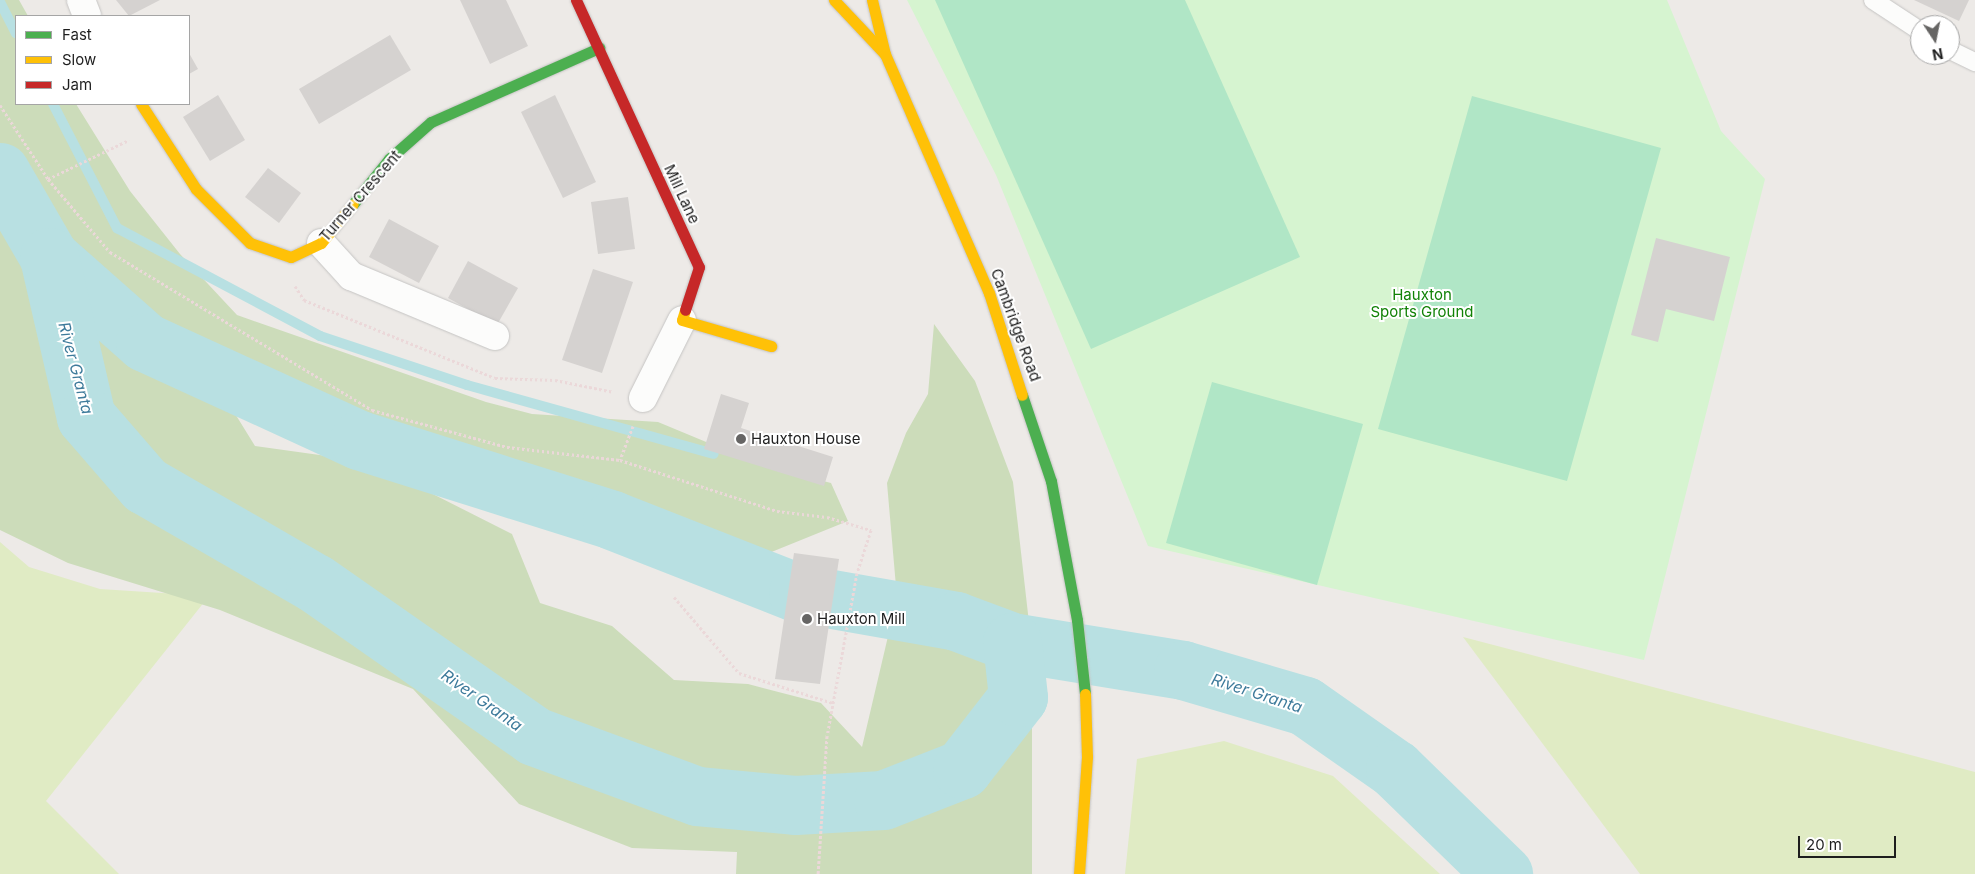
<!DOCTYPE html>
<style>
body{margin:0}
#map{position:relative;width:1975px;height:874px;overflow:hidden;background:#edeae7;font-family:Inter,sans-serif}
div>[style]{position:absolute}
.grass>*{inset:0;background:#e0ebc4}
.forest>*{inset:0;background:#ccdcba}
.park>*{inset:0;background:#d6f4d0}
.pitch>*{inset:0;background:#b0e6c6}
.stream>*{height:10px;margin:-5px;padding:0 5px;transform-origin:5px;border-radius:5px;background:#b8e0e2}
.river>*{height:59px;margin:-29.5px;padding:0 29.5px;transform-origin:29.5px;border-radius:29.5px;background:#b8e0e2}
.building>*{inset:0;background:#d5d2d0}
.path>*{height:3px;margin-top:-1.5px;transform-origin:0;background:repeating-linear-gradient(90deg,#ebd8d9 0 2.5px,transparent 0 5px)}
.roads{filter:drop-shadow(0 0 1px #c5c4c3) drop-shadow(0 0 1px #c5c4c3)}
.lane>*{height:18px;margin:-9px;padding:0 9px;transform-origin:9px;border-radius:9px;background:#fcfcfb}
.street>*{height:28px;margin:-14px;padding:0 14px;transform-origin:14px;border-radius:14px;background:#fcfcfb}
.fast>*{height:11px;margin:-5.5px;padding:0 5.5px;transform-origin:5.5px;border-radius:5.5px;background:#4caf50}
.slow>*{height:11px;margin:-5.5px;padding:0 5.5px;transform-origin:5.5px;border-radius:5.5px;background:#ffc107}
.jam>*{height:11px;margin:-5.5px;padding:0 5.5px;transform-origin:5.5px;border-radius:5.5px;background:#c62828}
.dots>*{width:14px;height:14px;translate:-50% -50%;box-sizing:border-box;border:2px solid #fff;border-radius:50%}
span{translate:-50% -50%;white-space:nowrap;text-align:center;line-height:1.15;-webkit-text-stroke:4px #fff;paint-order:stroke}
.street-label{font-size:15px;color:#1e1e1e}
.park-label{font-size:15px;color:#118206}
.poi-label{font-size:15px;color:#1e1e1e}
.left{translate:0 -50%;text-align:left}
.water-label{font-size:16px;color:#3e7b9b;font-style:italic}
.legend{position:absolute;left:15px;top:15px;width:175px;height:90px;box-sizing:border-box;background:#fff;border:1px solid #a5a5a5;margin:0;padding:6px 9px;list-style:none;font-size:15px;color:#1e1e1e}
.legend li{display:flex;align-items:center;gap:10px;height:25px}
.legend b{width:25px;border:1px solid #a5a5a5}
.north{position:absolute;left:1910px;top:15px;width:50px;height:50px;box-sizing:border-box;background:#fff;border:1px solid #a5a5a5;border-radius:50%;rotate:169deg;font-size:14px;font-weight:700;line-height:20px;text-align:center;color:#1e1e1e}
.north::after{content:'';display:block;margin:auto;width:18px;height:22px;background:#666564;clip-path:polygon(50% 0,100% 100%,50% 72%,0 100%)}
.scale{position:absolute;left:1798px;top:836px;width:98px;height:22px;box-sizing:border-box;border:2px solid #1e1e1e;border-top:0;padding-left:6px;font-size:15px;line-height:18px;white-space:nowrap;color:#1e1e1e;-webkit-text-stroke:4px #fff;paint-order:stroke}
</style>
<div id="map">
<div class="grass">
<i style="clip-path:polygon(0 542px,29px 567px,100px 589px,209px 596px,46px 801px,119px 874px,0 874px)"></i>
<i style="clip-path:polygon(1463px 637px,1975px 772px,1975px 874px,1640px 874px)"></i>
<i style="clip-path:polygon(1224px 741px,1333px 776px,1440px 874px,1125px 874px,1137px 759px)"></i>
</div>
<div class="forest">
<i style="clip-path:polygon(0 0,19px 0,28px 16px,16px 16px,16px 104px,76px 104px,130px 191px,180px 254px,237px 315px,486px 402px,532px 414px,658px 422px,764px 466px,831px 483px,848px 521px,769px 553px,728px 592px,649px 531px,565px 534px,407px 437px,277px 385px,221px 391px,255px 446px,334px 457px,413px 484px,512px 534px,540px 603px,612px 626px,674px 680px,748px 684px,821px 703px,862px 747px,897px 598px,887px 483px,906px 433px,928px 394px,934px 324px,975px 381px,1013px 482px,1032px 649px,1032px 874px,736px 874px,737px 852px,632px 848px,519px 804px,413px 689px,220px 610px,68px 563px,0 530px)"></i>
</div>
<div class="park">
<i style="clip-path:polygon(907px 0,1667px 0,1721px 131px,1765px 179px,1644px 660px,1148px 546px,996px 175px)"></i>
</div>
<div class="pitch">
<i style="clip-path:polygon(935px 0,1185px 0,1300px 257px,1091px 349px)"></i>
<i style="clip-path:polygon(1472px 96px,1661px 148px,1567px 481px,1378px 429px)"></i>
<i style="clip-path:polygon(1212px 382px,1363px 424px,1317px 585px,1166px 543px)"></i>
</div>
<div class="stream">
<i style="left:0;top:2px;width:35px;rotate:63deg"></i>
<i style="left:53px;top:104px;width:140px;rotate:62.7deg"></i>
<i style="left:117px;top:228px;width:230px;rotate:28deg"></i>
<i style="left:320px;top:336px;width:155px;rotate:18.4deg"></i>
<i style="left:467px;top:385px;width:256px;rotate:15.6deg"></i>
</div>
<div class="river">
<i style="left:0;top:172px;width:98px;rotate:60deg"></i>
<i style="left:49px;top:257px;width:128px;rotate:41.5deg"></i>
<i style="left:145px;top:342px;width:235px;rotate:24.6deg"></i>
<i style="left:359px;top:440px;width:265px;rotate:17.5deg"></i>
<i style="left:612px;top:520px;width:200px;rotate:21.4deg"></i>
<i style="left:798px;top:593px;width:160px;rotate:10deg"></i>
<i style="left:956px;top:621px;width:60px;rotate:20.6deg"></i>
<i style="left:1012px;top:642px;width:173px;rotate:9.3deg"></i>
<i style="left:1183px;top:670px;width:127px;rotate:16.4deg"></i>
<i style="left:1305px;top:706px;width:110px;rotate:35deg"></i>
<i style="left:1395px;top:769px;width:151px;rotate:44.2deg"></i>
<i style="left:49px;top:257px;width:164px;rotate:77deg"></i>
<i style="left:86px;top:417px;width:90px;rotate:49.1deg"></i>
<i style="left:145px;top:485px;width:196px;rotate:30deg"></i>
<i style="left:315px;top:583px;width:267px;rotate:34.9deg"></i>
<i style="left:534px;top:736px;width:174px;rotate:20.2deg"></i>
<i style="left:697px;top:796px;width:98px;rotate:5.2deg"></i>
<i style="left:795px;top:805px;width:88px;rotate:-3.3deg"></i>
<i style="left:883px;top:800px;width:85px;rotate:-21.4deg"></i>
<i style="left:962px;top:769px;width:91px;rotate:-52.1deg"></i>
<i style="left:1018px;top:697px;width:55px;rotate:-96.2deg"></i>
</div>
<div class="building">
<i style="clip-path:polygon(116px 0,160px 0,129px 16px)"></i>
<i style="clip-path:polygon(460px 0,506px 0,528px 46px,490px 64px)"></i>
<i style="clip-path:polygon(1914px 0,1969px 0,1959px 21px)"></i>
<i style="clip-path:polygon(390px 35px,411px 70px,319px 124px,299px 89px)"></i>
<i style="clip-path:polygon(189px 53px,198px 69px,189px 74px)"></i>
<i style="clip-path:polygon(218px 95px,245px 140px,210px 161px,183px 117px)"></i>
<i style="clip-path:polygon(555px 95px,596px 182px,563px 198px,521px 112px)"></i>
<i style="clip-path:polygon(268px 168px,301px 193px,279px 223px,245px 197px)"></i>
<i style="clip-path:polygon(628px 197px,635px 249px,598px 254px,591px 202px)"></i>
<i style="clip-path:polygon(389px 219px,439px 246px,419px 283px,369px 257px)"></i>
<i style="clip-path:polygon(1656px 238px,1730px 257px,1714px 321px,1666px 309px,1658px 342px,1631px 335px)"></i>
<i style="clip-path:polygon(468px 261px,518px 288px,497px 325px,448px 298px)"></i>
<i style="clip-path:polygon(593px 269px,633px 282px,602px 373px,562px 360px)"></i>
<i style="clip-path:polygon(721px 394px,749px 403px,741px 428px,833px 457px,824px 486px,704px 449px)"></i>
<i style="clip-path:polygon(794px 553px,839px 559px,820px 684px,775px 679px)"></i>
</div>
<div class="path">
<i style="left:0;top:105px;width:88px;rotate:57deg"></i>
<i style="left:48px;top:179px;width:96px;rotate:49.7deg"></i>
<i style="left:110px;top:252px;width:306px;rotate:31.1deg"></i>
<i style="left:372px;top:410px;width:140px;rotate:15.3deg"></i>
<i style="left:507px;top:447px;width:114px;rotate:6.6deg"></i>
<i style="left:48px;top:179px;width:90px;rotate:-25.7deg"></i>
<i style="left:295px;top:286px;width:17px;rotate:57deg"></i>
<i style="left:304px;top:300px;width:206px;rotate:22.2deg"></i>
<i style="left:495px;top:378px;width:60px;rotate:1.9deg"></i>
<i style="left:555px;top:380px;width:60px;rotate:11.5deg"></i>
<i style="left:633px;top:426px;width:36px;rotate:111deg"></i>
<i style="left:620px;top:460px;width:165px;rotate:18deg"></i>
<i style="left:777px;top:511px;width:50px;rotate:6.8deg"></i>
<i style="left:827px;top:517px;width:46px;rotate:16.5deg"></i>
<i style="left:871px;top:530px;width:45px;rotate:108deg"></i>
<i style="left:857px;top:573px;width:166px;rotate:100.4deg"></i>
<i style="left:827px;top:736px;width:138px;rotate:93.7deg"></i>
<i style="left:674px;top:597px;width:100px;rotate:49.5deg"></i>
<i style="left:739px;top:673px;width:99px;rotate:17.7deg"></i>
</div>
<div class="roads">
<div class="lane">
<i style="left:1873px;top:0;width:56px;rotate:33.4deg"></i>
<i style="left:1950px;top:50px;width:28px;rotate:26deg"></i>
</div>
<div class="street">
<i style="left:81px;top:0;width:17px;rotate:69deg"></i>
<i style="left:321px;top:243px;width:45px;rotate:47.7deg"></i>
<i style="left:351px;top:276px;width:156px;rotate:22.6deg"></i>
<i style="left:643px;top:398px;width:87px;rotate:-63.4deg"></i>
</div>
<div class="fast">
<i style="left:353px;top:204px;width:58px;rotate:-51.3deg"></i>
<i style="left:389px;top:159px;width:56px;rotate:-41.4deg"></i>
<i style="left:431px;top:122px;width:184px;rotate:-23.8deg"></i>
<i style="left:1022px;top:395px;width:91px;rotate:71.4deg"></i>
<i style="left:1051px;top:481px;width:141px;rotate:79.4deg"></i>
<i style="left:1077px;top:620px;width:74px;rotate:83.8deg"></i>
</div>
<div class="slow">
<i style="left:834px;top:0;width:73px;rotate:46.7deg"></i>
<i style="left:872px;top:0;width:56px;rotate:76.5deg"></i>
<i style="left:885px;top:54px;width:261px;rotate:66.5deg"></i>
<i style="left:989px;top:293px;width:107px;rotate:72.1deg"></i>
<i style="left:141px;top:104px;width:101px;rotate:57.1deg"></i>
<i style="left:196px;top:189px;width:76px;rotate:45deg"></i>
<i style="left:250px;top:243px;width:43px;rotate:18.9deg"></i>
<i style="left:291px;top:257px;width:33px;rotate:-25deg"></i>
<i style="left:321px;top:243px;width:50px;rotate:-50.6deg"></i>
<i style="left:685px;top:310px;width:10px;rotate:107deg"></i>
<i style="left:682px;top:320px;width:93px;rotate:16.3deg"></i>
<i style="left:1079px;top:874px;width:117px;rotate:-86.1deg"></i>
<i style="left:1087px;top:757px;width:63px;rotate:-91.8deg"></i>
</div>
<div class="jam">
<i style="left:576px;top:0;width:294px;rotate:65.3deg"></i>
<i style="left:699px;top:267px;width:45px;rotate:108deg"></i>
</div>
</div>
<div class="dots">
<i style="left:741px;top:439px;background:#666564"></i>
<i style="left:807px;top:619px;background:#666564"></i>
</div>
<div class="street-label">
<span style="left:682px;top:194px;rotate:65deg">Mill Lane</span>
<span style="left:360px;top:196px;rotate:-49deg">Turner Crescent</span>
<span style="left:1016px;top:325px;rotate:70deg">Cambridge Road</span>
</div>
<div class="park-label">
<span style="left:1422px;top:303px">Hauxton<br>Sports Ground</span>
</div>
<div class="poi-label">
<span class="left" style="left:751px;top:439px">Hauxton House</span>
<span class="left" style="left:817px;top:619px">Hauxton Mill</span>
</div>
<div class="water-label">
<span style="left:76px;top:368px;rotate:75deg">River Granta</span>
<span style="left:1257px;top:693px;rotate:18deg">River Granta</span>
<span style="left:482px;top:700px;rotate:35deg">River Granta</span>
</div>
<ul class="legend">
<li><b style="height:6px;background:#4caf50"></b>Fast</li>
<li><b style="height:6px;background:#ffc107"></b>Slow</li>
<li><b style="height:6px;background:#c62828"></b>Jam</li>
</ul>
<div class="north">N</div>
<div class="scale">20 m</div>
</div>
